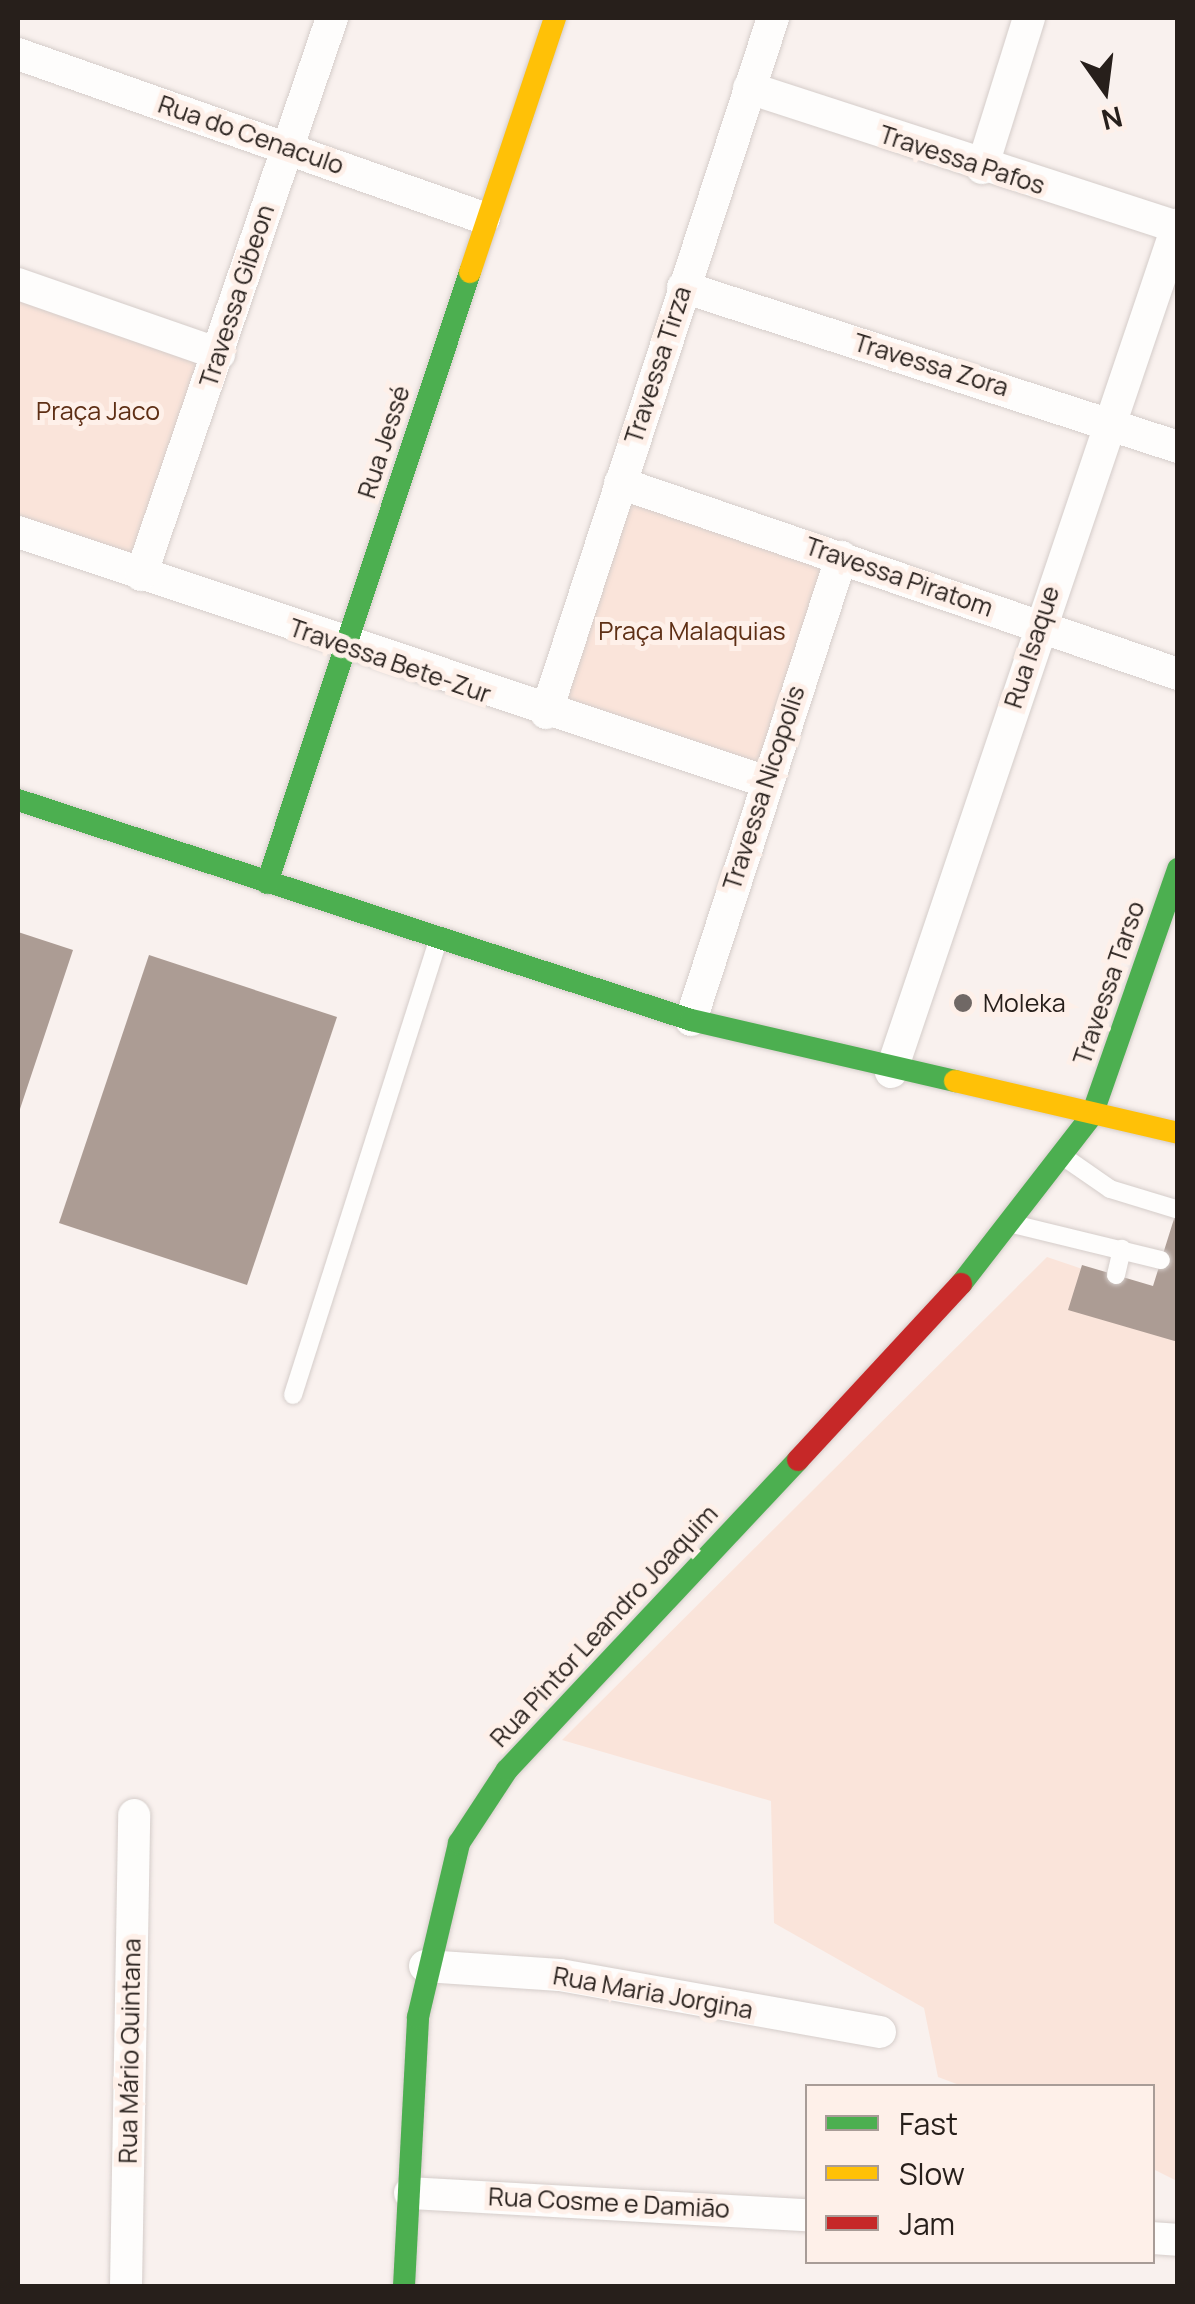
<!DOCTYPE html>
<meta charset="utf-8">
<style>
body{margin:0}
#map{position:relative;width:1195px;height:2304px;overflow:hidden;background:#f9f1ee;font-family:Manrope,sans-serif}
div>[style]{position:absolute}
.green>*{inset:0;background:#fae4da}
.building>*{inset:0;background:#ac9c94}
.roads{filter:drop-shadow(0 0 2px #d5cdca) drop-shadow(0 0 2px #d5cdca)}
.lane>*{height:18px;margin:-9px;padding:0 9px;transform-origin:9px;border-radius:9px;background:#fefdfc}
.street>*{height:32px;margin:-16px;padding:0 16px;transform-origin:16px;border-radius:16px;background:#fefdfc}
.fast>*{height:22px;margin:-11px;padding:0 11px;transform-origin:11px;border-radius:11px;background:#4caf50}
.slow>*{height:22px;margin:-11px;padding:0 11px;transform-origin:11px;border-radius:11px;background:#ffc107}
.jam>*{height:22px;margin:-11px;padding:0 11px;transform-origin:11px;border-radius:11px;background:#c62828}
.dots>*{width:28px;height:28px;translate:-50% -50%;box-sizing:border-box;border:5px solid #fef0e9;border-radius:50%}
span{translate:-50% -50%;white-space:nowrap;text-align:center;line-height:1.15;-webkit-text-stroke:10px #fef0e9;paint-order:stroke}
.street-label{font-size:25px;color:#271f1b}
.park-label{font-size:25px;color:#5e2f15}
.poi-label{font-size:25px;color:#271f1b}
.left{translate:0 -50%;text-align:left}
.frame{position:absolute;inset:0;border:20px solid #271f1b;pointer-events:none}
.legend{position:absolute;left:805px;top:2084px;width:350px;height:180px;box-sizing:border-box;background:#fef0e9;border:2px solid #a89c97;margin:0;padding:12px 18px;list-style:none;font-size:30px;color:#271f1b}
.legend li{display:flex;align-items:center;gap:20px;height:50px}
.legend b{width:50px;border:2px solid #a89c97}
.north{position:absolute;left:1055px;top:40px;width:100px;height:100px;-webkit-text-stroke:8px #fef0e9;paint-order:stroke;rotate:166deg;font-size:28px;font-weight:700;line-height:40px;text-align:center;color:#271f1b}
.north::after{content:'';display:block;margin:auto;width:35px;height:45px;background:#271f1b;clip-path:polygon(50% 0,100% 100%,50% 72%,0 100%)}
</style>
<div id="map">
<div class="green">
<i style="clip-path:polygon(18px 298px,201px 360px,132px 560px,18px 521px)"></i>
<i style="clip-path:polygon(627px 497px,826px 564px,757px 766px,558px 699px)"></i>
<i style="clip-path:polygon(1047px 1257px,1177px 1301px,1177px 2181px,1153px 2169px,1152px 2086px,962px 2086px,938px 2077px,924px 2008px,774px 1923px,771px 1801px,562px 1740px)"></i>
</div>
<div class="building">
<i style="clip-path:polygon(18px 932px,73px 950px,18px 1115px)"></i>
<i style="clip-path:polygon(149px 955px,337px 1017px,247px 1285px,59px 1223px)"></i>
<i style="clip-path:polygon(1178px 1206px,1178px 1342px,1068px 1310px,1082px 1265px,1153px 1286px)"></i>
</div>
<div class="roads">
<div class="lane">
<i style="left:1064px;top:1157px;width:56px;rotate:34.8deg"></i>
<i style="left:1110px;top:1189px;width:69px;rotate:16.9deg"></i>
<i style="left:1017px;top:1225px;width:148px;rotate:13.7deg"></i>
<i style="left:1116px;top:1275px;width:27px;rotate:-77deg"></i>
<i style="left:293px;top:1395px;width:480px;rotate:-72.3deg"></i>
</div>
<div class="street">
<i style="left:18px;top:54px;width:494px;rotate:19.4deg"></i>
<i style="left:749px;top:88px;width:451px;rotate:18deg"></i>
<i style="left:982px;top:168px;width:157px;rotate:-72.6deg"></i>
<i style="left:18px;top:284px;width:213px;rotate:19.2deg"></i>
<i style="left:683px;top:287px;width:520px;rotate:17.91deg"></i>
<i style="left:620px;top:483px;width:590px;rotate:18.9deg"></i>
<i style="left:18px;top:532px;width:786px;rotate:18.46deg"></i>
<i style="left:141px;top:575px;width:589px;rotate:-71.07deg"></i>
<i style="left:546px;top:713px;width:731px;rotate:-71.91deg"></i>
<i style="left:691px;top:1020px;width:487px;rotate:-72deg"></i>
<i style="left:891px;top:1072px;width:895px;rotate:-71.3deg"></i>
<i style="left:425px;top:1966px;width:135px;rotate:3.8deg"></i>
<i style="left:560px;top:1975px;width:325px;rotate:10.1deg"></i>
<i style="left:410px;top:2193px;width:399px;rotate:3.2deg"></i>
<i style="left:1152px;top:2238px;width:26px;rotate:4deg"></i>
<i style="left:126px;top:2286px;width:471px;rotate:-89deg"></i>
</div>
<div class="fast">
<i style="left:18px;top:800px;width:708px;rotate:18.1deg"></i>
<i style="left:691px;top:1020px;width:271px;rotate:13deg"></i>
<i style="left:267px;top:883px;width:644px;rotate:-71.62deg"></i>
<i style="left:961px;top:1284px;width:214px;rotate:-52.2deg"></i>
<i style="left:1092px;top:1115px;width:261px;rotate:-70.7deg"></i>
<i style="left:404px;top:2286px;width:269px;rotate:-87deg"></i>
<i style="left:418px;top:2017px;width:179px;rotate:-76.7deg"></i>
<i style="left:459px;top:1843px;width:87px;rotate:-56.7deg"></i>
<i style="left:507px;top:1770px;width:425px;rotate:-46.8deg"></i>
</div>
<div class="slow">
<i style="left:470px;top:272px;width:268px;rotate:-71.5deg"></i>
<i style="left:955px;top:1081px;width:229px;rotate:13.1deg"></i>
</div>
<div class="jam">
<i style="left:798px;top:1460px;width:240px;rotate:-47.2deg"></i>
</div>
</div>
<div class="dots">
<i style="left:963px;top:1003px;background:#706865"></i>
</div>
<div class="street-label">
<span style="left:251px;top:135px;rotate:19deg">Rua do Cenaculo</span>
<span style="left:962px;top:160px;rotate:18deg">Travessa Pafos</span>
<span style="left:237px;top:296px;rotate:-72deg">Travessa Gibeon</span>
<span style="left:658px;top:365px;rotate:-72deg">Travessa Tirza</span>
<span style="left:931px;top:365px;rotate:17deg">Travessa Zora</span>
<span style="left:384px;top:442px;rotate:-72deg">Rua Jessé</span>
<span style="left:899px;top:577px;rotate:19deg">Travessa Piratom</span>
<span style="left:1032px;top:647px;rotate:-72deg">Rua Isaque</span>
<span style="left:390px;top:661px;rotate:19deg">Travessa Bete-Zur</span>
<span style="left:764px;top:788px;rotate:-72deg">Travessa Nicopolis</span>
<span style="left:1109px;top:983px;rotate:-71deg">Travessa Tarso</span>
<span style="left:604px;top:1626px;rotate:-47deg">Rua Pintor Leandro Joaquim</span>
<span style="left:653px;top:1993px;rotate:10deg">Rua Maria Jorgina</span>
<span style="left:130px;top:2051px;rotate:-89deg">Rua Mário Quintana</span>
<span style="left:609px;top:2203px;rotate:3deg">Rua Cosme e Damião</span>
</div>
<div class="park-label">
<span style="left:98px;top:411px">Praça Jaco</span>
<span style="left:692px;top:631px">Praça Malaquias</span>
</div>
<div class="poi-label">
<span class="left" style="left:983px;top:1003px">Moleka</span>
</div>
<div class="frame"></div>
<ul class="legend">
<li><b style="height:12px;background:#4caf50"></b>Fast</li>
<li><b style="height:12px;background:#ffc107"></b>Slow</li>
<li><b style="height:12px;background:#c62828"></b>Jam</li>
</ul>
<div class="north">N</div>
</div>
